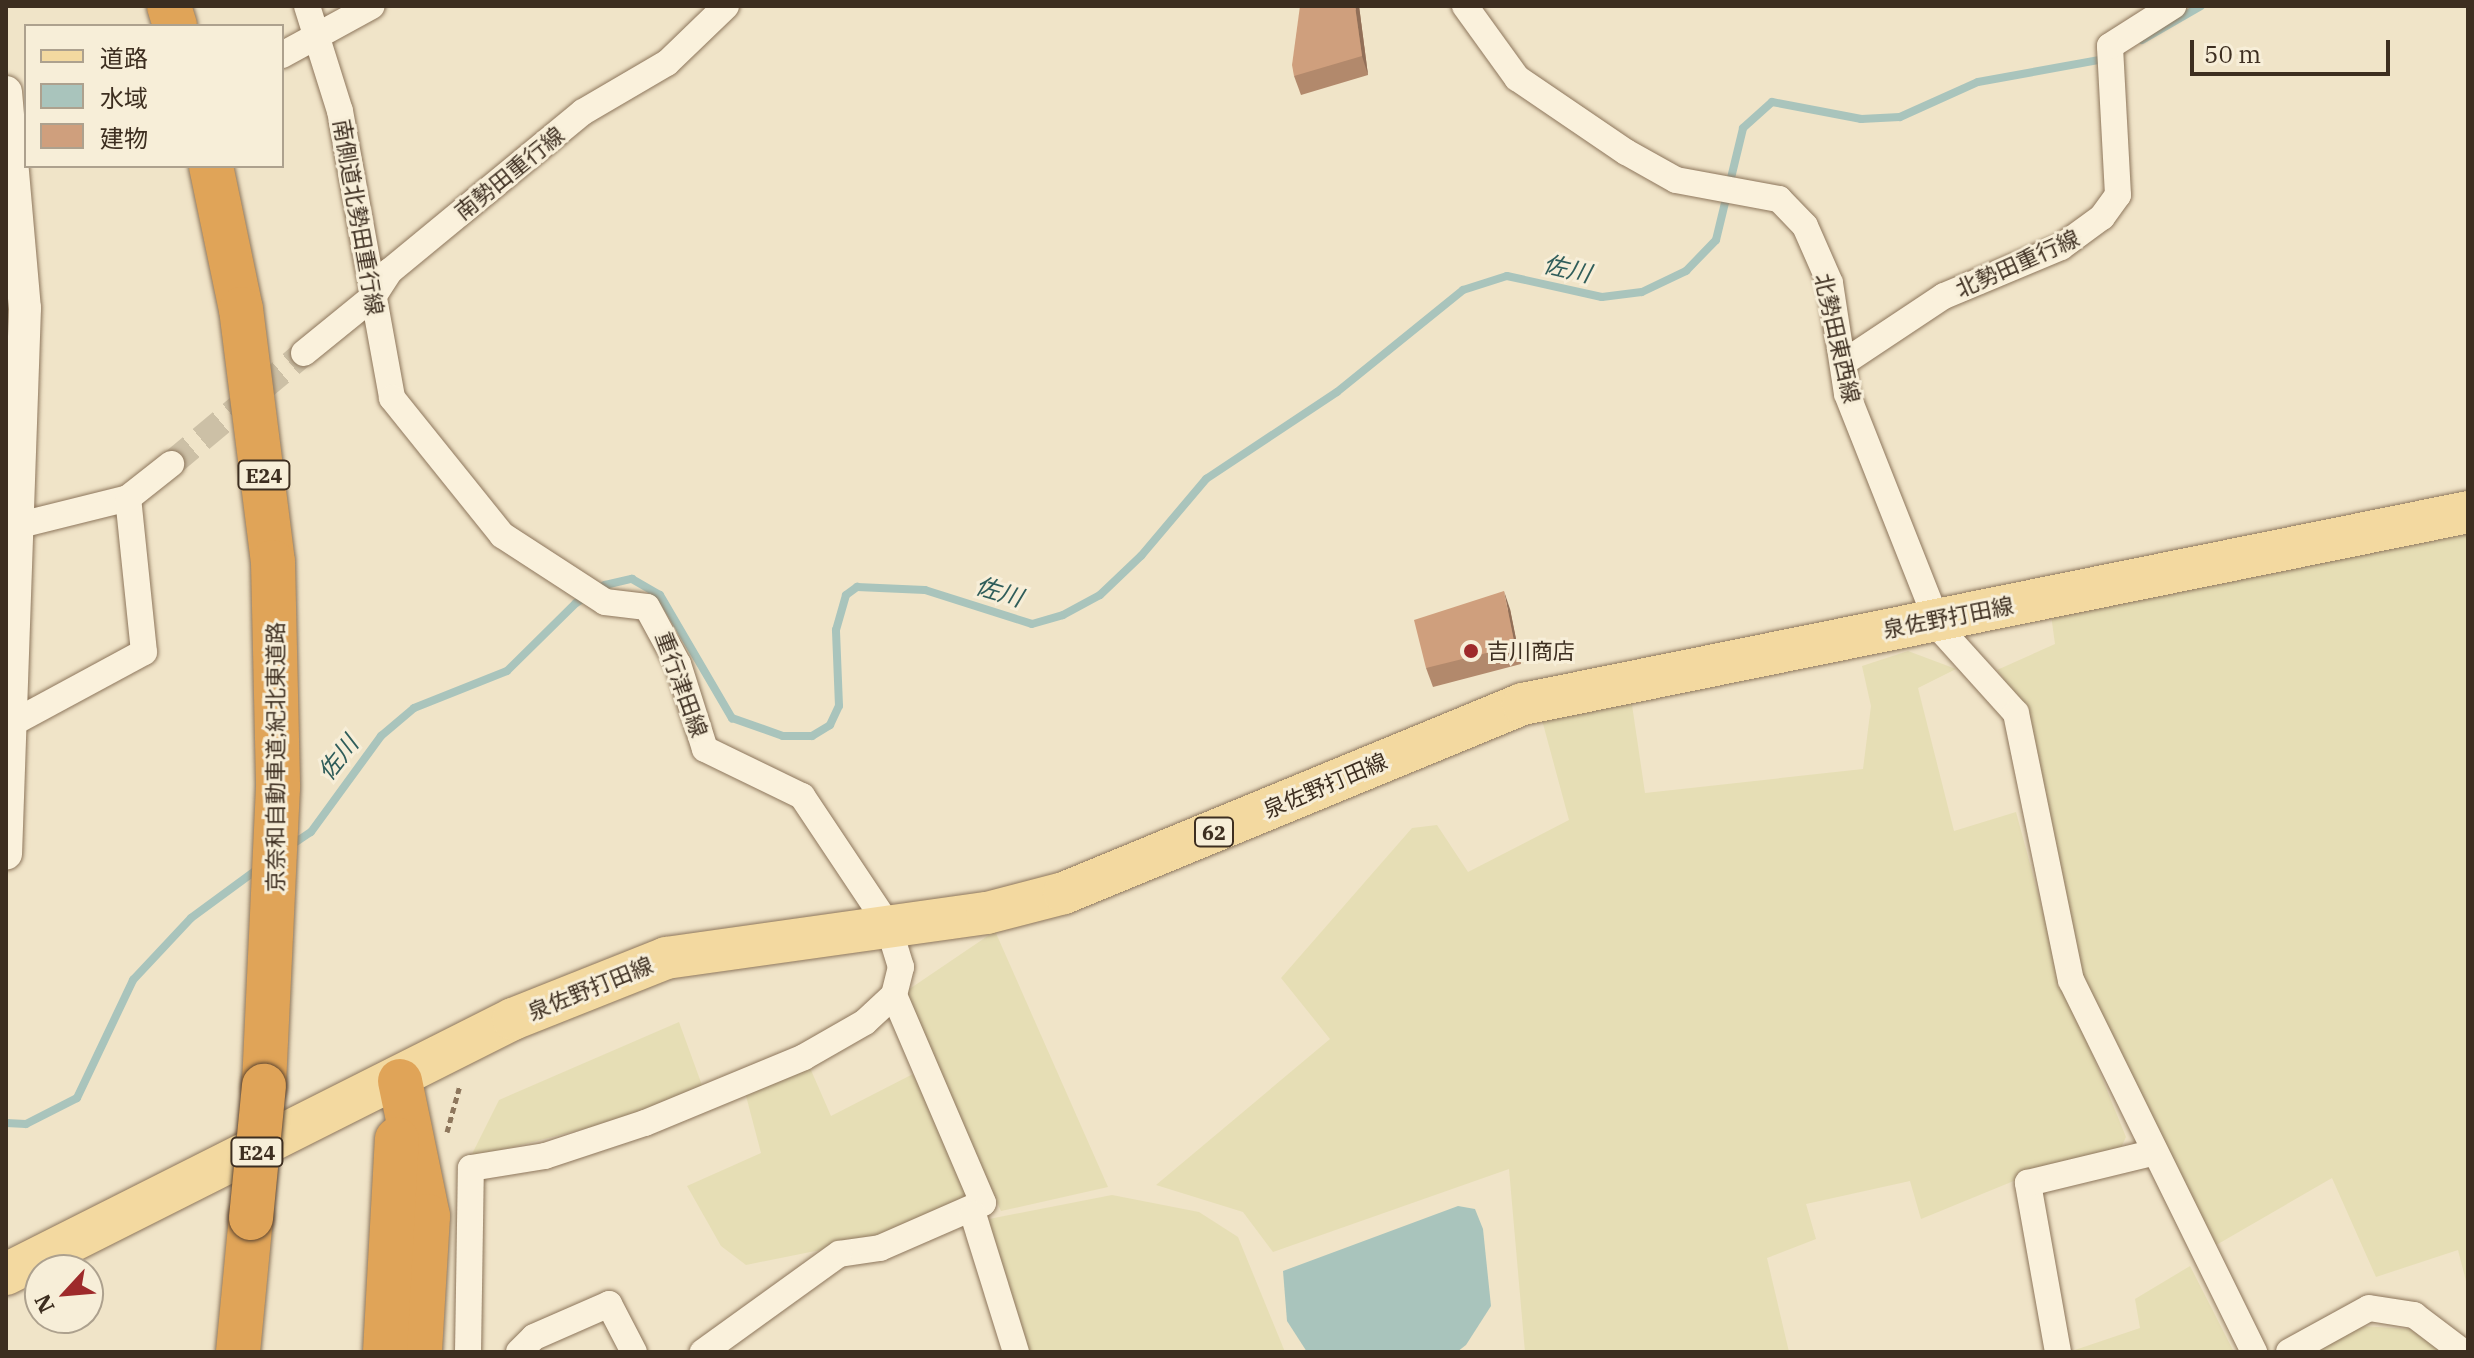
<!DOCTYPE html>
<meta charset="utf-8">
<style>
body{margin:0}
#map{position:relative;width:2474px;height:1358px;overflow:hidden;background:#f0e4c8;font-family:"IBM Plex Serif","Noto Sans JP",serif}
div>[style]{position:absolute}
.farmland>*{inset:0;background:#e6deb5}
.water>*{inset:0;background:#a9c4bc}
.stream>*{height:8px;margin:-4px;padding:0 4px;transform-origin:4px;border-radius:4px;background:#a9c4bc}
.minor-tunnel>*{height:26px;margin-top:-13px;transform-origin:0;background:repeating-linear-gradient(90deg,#ccc0a6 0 26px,transparent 0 39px)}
.path>*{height:5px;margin-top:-2.5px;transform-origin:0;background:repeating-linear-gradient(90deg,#8d765c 0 6px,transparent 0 10px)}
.roads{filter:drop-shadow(0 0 2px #8d765c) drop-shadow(0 0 2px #8d765c)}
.minor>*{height:26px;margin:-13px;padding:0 13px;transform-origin:13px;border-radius:13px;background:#faf1dc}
.tertiary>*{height:32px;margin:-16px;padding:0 16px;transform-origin:16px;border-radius:16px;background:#faf1dc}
.primary>*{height:42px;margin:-21px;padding:0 21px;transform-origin:21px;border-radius:21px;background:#f3d9a0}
.motorway>*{height:44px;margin:-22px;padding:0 22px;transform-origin:22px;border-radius:22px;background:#e0a458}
.bridges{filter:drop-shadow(0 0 2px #5b4430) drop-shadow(0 0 2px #5b4430)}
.motorway-bridge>*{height:44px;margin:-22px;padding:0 22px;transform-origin:22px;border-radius:22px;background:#e0a458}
.wall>*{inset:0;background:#b2896c}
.shaded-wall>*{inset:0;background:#916f58}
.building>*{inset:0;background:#cf9f7d}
.dots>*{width:22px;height:22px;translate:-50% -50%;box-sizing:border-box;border:4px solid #f7eed8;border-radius:50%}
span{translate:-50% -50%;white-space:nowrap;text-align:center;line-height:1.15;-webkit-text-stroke:6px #f7eed8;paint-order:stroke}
.shield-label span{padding:2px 6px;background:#f7eed8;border:2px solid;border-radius:6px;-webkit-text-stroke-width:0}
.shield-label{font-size:20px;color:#3d2e20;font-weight:700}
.street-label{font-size:22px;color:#3d2e20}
.poi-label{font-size:22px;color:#3d2e20}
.left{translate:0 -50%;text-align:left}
.water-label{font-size:24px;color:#2f5d5a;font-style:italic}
.frame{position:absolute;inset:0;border:8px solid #3d2e20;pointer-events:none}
.legend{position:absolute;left:24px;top:24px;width:260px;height:144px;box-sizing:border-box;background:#f7eed8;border:2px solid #ada18e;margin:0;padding:10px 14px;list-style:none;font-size:24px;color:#3d2e20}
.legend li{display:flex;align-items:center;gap:16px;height:40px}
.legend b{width:40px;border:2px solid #ada18e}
.north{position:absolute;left:24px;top:1254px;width:80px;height:80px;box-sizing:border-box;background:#f7eed8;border:2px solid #ada18e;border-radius:50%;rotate:244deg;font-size:22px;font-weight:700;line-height:32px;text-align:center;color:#3d2e20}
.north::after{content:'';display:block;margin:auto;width:28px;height:36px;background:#9e2a2b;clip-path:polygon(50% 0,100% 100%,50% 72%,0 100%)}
.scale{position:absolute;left:2190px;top:40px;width:200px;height:36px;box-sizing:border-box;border:4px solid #3d2e20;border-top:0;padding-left:10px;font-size:24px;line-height:28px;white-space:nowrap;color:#3d2e20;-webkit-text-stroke:6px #f7eed8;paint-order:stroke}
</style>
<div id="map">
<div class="farmland">
<i style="clip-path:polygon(2468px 533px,2468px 1289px,2458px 1250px,2376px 1277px,2332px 1178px,2211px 1248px,2078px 968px,2023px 707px,1997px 670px,2055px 644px,2051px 615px)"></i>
<i style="clip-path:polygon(1908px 651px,1956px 669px,1918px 688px,1954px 831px,2016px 812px,2061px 978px,2126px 1137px,2118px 1154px,2021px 1178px,1921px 1219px,1910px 1181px,1806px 1204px,1816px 1239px,1767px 1258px,1789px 1352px,1525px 1352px,1509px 1169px,1273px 1252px,1243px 1212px,1156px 1185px,1330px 1039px,1281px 978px,1412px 828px,1437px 825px,1468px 872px,1569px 820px,1542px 720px,1631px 698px,1645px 793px,1863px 769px,1871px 706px,1862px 666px)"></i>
<i style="clip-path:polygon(995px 931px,1108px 1187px,1001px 1211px,905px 992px)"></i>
<i style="clip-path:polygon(679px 1022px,703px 1088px,642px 1114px,470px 1158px,499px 1100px)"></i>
<i style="clip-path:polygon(807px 1061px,831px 1116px,913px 1074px,971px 1191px,966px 1208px,880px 1238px,746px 1265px,721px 1246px,687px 1186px,761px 1153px,745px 1092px)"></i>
<i style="clip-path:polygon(1112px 1195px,1199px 1212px,1238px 1237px,1285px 1352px,1028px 1352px,984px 1220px)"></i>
<i style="clip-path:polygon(2190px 1266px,2234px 1352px,2069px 1352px,2140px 1328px,2135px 1299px)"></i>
<i style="clip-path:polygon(2360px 1326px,2410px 1329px,2443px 1352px,2308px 1352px)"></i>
</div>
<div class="water">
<i style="clip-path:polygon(1458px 1206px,1475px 1209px,1483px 1229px,1491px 1306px,1466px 1345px,1457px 1352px,1307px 1352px,1287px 1321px,1283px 1271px)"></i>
</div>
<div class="stream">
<i style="left:2142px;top:40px;width:68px;rotate:-30deg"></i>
<i style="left:290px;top:846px;width:25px;rotate:-34deg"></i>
<i style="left:311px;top:832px;width:119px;rotate:-53.9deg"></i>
<i style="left:381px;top:736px;width:43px;rotate:-40.3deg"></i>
<i style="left:414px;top:708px;width:100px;rotate:-21.7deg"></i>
<i style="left:507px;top:671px;width:97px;rotate:-44.6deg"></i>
<i style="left:576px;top:603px;width:34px;rotate:-32deg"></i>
<i style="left:605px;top:585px;width:28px;rotate:-13deg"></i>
<i style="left:632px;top:579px;width:32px;rotate:30deg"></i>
<i style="left:660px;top:595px;width:143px;rotate:59.7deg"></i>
<i style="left:732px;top:718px;width:54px;rotate:19.4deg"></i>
<i style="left:783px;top:736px;width:29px"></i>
<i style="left:812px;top:736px;width:21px;rotate:-31deg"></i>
<i style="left:830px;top:725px;width:21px;rotate:-65deg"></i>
<i style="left:839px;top:706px;width:76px;rotate:-92.3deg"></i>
<i style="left:836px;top:630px;width:36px;rotate:-74deg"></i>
<i style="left:846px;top:595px;width:14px;rotate:-36deg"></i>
<i style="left:857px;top:587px;width:68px;rotate:2.5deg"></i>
<i style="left:925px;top:590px;width:112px;rotate:17.6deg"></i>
<i style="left:1032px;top:624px;width:32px;rotate:-16deg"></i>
<i style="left:1063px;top:615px;width:42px;rotate:-28.4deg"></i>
<i style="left:1100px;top:595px;width:57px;rotate:-43.6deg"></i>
<i style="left:1141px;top:556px;width:101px;rotate:-49.8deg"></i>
<i style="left:1206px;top:479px;width:157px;rotate:-33.6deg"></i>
<i style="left:1337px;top:392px;width:162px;rotate:-39deg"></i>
<i style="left:1463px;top:290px;width:46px;rotate:-17.7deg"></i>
<i style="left:1507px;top:276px;width:97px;rotate:12.5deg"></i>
<i style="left:1602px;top:297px;width:40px;rotate:-7.1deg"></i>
<i style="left:1642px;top:292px;width:49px;rotate:-25.5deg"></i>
<i style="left:1686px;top:271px;width:43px;rotate:-45.9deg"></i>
<i style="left:1716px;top:240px;width:115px;rotate:-76.4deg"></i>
<i style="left:1743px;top:128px;width:39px;rotate:-42deg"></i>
<i style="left:1772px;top:102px;width:91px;rotate:10.8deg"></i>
<i style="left:1861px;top:119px;width:39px;rotate:-3deg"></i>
<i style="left:1900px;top:117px;width:85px;rotate:-24.2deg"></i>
<i style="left:1978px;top:82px;width:129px;rotate:-10.3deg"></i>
<i style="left:6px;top:1123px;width:20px;rotate:3deg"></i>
<i style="left:26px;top:1124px;width:57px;rotate:-27deg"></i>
<i style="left:77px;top:1098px;width:131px;rotate:-64.6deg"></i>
<i style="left:133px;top:980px;width:85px;rotate:-46.9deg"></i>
<i style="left:191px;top:918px;width:84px;rotate:-36.3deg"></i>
</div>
<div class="minor-tunnel">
<i style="left:171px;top:464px;width:173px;rotate:-39.8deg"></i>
</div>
<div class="path">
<i style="left:447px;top:1132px;width:49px;rotate:-74.5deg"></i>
</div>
<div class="roads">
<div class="minor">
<i style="left:307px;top:6px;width:110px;rotate:72.6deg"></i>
<i style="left:340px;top:111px;width:292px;rotate:79.7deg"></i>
<i style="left:392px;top:398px;width:176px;rotate:51.2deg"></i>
<i style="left:502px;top:535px;width:123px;rotate:33deg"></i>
<i style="left:605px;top:602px;width:42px;rotate:6.8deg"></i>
<i style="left:647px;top:607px;width:65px;rotate:61.5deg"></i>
<i style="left:678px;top:664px;width:89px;rotate:72.4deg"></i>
<i style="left:705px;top:749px;width:108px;rotate:25.9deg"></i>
<i style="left:802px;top:796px;width:155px;rotate:56.3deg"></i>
<i style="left:888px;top:925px;width:44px;rotate:72.8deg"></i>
<i style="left:901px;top:967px;width:29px;rotate:104deg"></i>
<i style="left:894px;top:995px;width:226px;rotate:66.8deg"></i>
<i style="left:983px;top:1203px;width:112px;rotate:156.4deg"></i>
<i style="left:880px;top:1248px;width:41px;rotate:171.7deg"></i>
<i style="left:839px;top:1254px;width:168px;rotate:144.2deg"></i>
<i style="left:1465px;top:6px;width:89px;rotate:54.2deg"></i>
<i style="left:1517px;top:78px;width:132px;rotate:34.2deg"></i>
<i style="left:1626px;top:152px;width:57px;rotate:29.2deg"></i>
<i style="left:1676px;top:180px;width:105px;rotate:10.5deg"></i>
<i style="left:1779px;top:199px;width:37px;rotate:46deg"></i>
<i style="left:1805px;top:226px;width:62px;rotate:66.3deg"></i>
<i style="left:1830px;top:283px;width:112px;rotate:81.3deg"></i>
<i style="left:1847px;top:394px;width:253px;rotate:68.4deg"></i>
<i style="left:1940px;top:629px;width:113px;rotate:47.9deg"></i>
<i style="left:2016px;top:713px;width:273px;rotate:78.4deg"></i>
<i style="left:2071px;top:980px;width:415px;rotate:63.8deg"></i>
<i style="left:282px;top:55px;width:102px;rotate:-28.6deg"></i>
<i style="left:304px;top:353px;width:89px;rotate:-39.1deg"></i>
<i style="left:373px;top:297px;width:31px;rotate:-57deg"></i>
<i style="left:390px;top:271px;width:250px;rotate:-39.5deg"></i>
<i style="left:583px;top:112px;width:97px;rotate:-30.3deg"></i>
<i style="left:667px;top:63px;width:82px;rotate:-44deg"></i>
<i style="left:1843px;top:363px;width:121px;rotate:-33.6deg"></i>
<i style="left:1944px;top:296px;width:127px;rotate:-22.7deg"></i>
<i style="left:2061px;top:247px;width:51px;rotate:-36.2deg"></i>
<i style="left:2102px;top:217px;width:27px;rotate:-54deg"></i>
<i style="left:2118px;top:195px;width:149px;rotate:-93.1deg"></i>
<i style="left:2110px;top:46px;width:75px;rotate:-32.4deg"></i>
<i style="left:16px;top:526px;width:115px;rotate:-14deg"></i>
<i style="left:11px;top:724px;width:151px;rotate:-28.4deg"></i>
<i style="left:144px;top:652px;width:155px;rotate:-95.9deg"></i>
<i style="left:128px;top:498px;width:55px;rotate:-38.3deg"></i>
<i style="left:973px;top:1214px;width:145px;rotate:72.7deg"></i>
<i style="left:468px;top:1352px;width:184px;rotate:-89.1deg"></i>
<i style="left:471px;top:1168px;width:75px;rotate:-9.2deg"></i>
<i style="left:545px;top:1156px;width:105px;rotate:-18.3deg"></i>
<i style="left:645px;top:1123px;width:172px;rotate:-22.5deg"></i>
<i style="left:804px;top:1057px;width:70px;rotate:-29.8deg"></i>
<i style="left:865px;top:1022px;width:40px;rotate:-43deg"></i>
<i style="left:519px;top:1352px;width:21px;rotate:-45deg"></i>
<i style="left:534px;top:1337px;width:82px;rotate:-23.7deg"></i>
<i style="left:609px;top:1304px;width:54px;rotate:62.5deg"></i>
<i style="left:2058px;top:1352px;width:172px;rotate:-100.1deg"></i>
<i style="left:2028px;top:1183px;width:128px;rotate:-13.6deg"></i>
<i style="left:2289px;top:1352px;width:91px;rotate:-28.8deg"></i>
<i style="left:2369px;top:1308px;width:46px;rotate:8.8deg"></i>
<i style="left:2414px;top:1315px;width:61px;rotate:37.1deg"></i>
</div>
<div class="tertiary">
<i style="left:6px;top:92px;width:217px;rotate:85deg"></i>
<i style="left:25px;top:308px;width:546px;rotate:91.99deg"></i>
</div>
<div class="primary">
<i style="left:6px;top:1274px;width:568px;rotate:-26.7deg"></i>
<i style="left:513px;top:1019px;width:165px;rotate:-21.7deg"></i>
<i style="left:666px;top:958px;width:324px;rotate:-8deg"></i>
<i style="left:987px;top:913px;width:80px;rotate:-14.6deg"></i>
<i style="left:1064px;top:893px;width:496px;rotate:-22.4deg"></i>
<i style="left:1523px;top:704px;width:964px;rotate:-11.48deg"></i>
</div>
<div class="motorway">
<i style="left:169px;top:6px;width:21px;rotate:73deg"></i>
<i style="left:211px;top:166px;width:146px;rotate:78.2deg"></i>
<i style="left:241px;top:309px;width:255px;rotate:82.8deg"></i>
<i style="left:273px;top:562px;width:225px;rotate:88.7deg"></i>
<i style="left:278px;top:787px;width:299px;rotate:92.7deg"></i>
<i style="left:400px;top:1081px;width:138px;rotate:78.3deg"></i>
<i style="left:428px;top:1216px;width:136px;rotate:93.4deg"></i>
<i style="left:238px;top:1352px;width:135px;rotate:-84.5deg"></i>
<i style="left:385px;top:1352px;width:213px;rotate:-86.8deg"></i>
</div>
</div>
<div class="bridges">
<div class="motorway-bridge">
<i style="left:251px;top:1218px;width:133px;rotate:-84.4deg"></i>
</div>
</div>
<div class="wall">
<i style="clip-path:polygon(1359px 6px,1368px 75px,1301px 95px,1294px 76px)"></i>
<i style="clip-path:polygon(1510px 609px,1521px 664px,1433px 687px,1426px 668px)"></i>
</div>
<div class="shaded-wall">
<i style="clip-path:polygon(1355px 6px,1359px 6px,1368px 75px,1362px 56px)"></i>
<i style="clip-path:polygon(1504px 591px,1510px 609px,1521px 664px,1515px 646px)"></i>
</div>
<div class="building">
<i style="clip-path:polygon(1300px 6px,1355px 6px,1362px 56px,1294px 76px,1292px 65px)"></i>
<i style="clip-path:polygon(1504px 591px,1515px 646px,1426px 668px,1414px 620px)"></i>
</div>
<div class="dots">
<i style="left:1471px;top:651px;background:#9e2a2b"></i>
</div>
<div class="shield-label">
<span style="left:264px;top:475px">E24</span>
<span style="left:1214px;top:832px">62</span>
<span style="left:257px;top:1152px">E24</span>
</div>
<div class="street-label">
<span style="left:509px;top:173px;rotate:-39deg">南勢田重行線</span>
<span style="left:359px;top:217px;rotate:80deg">南側道北勢田重行線</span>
<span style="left:2017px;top:263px;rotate:-24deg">北勢田重行線</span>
<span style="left:1838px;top:338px;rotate:77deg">北勢田東西線</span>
<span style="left:1948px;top:617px;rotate:-11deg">泉佐野打田線</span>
<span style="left:682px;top:684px;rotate:70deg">重行津田線</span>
<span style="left:275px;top:757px;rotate:-90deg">京奈和自動車道;紀北東道路</span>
<span style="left:1325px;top:785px;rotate:-23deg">泉佐野打田線</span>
<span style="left:590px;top:988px;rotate:-22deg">泉佐野打田線</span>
</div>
<div class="poi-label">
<span class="left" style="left:1487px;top:651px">吉川商店</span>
</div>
<div class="water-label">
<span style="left:1567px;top:269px;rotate:13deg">佐川</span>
<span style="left:999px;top:592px;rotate:17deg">佐川</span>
<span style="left:338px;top:758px;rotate:-52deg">佐川</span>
</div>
<div class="frame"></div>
<ul class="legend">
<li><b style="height:10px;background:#f3d9a0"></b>道路</li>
<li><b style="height:22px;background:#a9c4bc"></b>水域</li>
<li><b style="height:22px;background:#cf9f7d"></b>建物</li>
</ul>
<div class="north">N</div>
<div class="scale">50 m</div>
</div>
